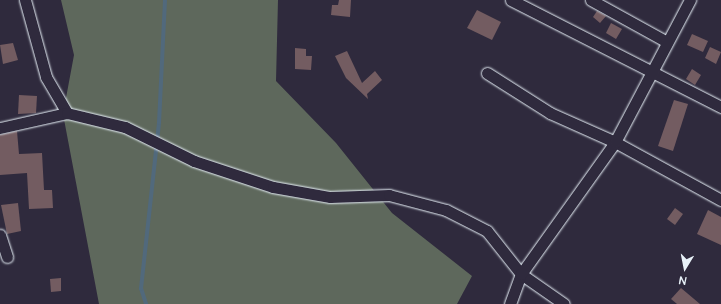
<!DOCTYPE html>
<style>
body{margin:0}
#map{position:relative;width:721px;height:304px;overflow:hidden;background:#2f2a3d;font-family:"Architects Daughter",sans-serif}
div>[style]{position:absolute}
.green>*{inset:0;background:#5e685c}
.stream>*{height:3.5px;margin:-1.75px;padding:0 1.75px;transform-origin:1.75px;border-radius:1.75px;background:#51697c}
.building>*{inset:0;background:#735c61}
.roads{filter:drop-shadow(0 0 1px #e8f1f8) drop-shadow(0 0 1px #e8f1f8)}
.minor>*{height:11px;margin:-5.5px;padding:0 5.5px;transform-origin:5.5px;border-radius:5.5px;background:#2f2a3d}
span{translate:-50% -50%;white-space:nowrap;text-align:center;line-height:1.15;-webkit-text-stroke:4px #2f2a3d;paint-order:stroke}
.north{position:absolute;left:665px;top:248px;width:40px;height:40px;-webkit-text-stroke:3px #2f2a3d;paint-order:stroke;rotate:190deg;font-size:11px;font-weight:700;line-height:16px;text-align:center;color:#e8f1f8}
.north::after{content:'';display:block;margin:auto;width:14px;height:18px;background:#e8f1f8;clip-path:polygon(50% 0,100% 100%,50% 72%,0 100%)}
</style>
<div id="map">
<div class="green">
<i style="clip-path:polygon(61px 0,278px 0,276px 81px,336px 143px,392px 213px,472px 276px,457px 304px,99px 304px,63px 114px,74px 55px)"></i>
</div>
<div class="stream">
<i style="left:146px;top:304px;width:16px;rotate:-108deg"></i>
<i style="left:141px;top:289px;width:167px;rotate:-83.8deg"></i>
<i style="left:159px;top:123px;width:123px;rotate:-87.2deg"></i>
</div>
<div class="building">
<i style="clip-path:polygon(339px 0,351px 0,350px 17px,331px 15px,332px 5px,338px 5px)"></i>
<i style="clip-path:polygon(477px 10px,501px 22px,492px 40px,467px 28px)"></i>
<i style="clip-path:polygon(597px 11px,606px 16px,600px 23px,593px 17px)"></i>
<i style="clip-path:polygon(611px 23px,622px 29px,616px 39px,606px 33px)"></i>
<i style="clip-path:polygon(692px 34px,708px 41px,703px 52px,687px 45px)"></i>
<i style="clip-path:polygon(13px 43px,18px 60px,3px 64px,0 45px)"></i>
<i style="clip-path:polygon(710px 47px,721px 52px,716px 64px,705px 58px)"></i>
<i style="clip-path:polygon(295px 48px,306px 49px,306px 56px,312px 56px,311px 70px,295px 69px)"></i>
<i style="clip-path:polygon(347px 51px,362px 83px,375px 71px,382px 80px,367px 94px,368px 99px,346px 78px,335px 56px)"></i>
<i style="clip-path:polygon(692px 69px,701px 75px,695px 85px,686px 79px)"></i>
<i style="clip-path:polygon(19px 95px,37px 96px,36px 113px,18px 114px)"></i>
<i style="clip-path:polygon(674px 100px,688px 104px,673px 151px,658px 146px)"></i>
<i style="clip-path:polygon(17px 131px,19px 154px,42px 153px,44px 190px,52px 190px,53px 208px,29px 209px,27px 173px,0 175px,0 135px)"></i>
<i style="clip-path:polygon(18px 203px,21px 231px,7px 234px,1px 205px)"></i>
<i style="clip-path:polygon(675px 208px,683px 214px,675px 225px,667px 219px)"></i>
<i style="clip-path:polygon(708px 210px,721px 217px,721px 245px,697px 234px)"></i>
<i style="clip-path:polygon(61px 278px,61px 291px,51px 292px,50px 279px)"></i>
<i style="clip-path:polygon(681px 288px,700px 304px,677px 304px,671px 299px)"></i>
</div>
<div class="roads">
<div class="minor">
<i style="left:25px;top:0;width:80px;rotate:74.7deg"></i>
<i style="left:46px;top:77px;width:42px;rotate:59.7deg"></i>
<i style="left:511px;top:0;width:236px;rotate:27deg"></i>
<i style="left:591px;top:0;width:87px;rotate:28.9deg"></i>
<i style="left:487px;top:73px;width:75px;rotate:32.4deg"></i>
<i style="left:550px;top:113px;width:71px;rotate:24deg"></i>
<i style="left:615px;top:142px;width:121px;rotate:28.7deg"></i>
<i style="left:0;top:128px;width:69px;rotate:-12.6deg"></i>
<i style="left:67px;top:113px;width:60px;rotate:13.6deg"></i>
<i style="left:125px;top:127px;width:77px;rotate:26.2deg"></i>
<i style="left:194px;top:161px;width:83px;rotate:18.2deg"></i>
<i style="left:273px;top:187px;width:58px;rotate:10deg"></i>
<i style="left:330px;top:197px;width:59px;rotate:-1.9deg"></i>
<i style="left:389px;top:195px;width:59px;rotate:14.7deg"></i>
<i style="left:446px;top:210px;width:46px;rotate:27.1deg"></i>
<i style="left:487px;top:231px;width:55px;rotate:51.7deg"></i>
<i style="left:521px;top:274px;width:52px;rotate:34.9deg"></i>
<i style="left:0;top:235px;width:23px;rotate:72deg"></i>
<i style="left:510px;top:304px;width:32px;rotate:-70deg"></i>
<i style="left:521px;top:274px;width:162px;rotate:-54.5deg"></i>
<i style="left:615px;top:142px;width:161px;rotate:-62.2deg"></i>
</div>
</div>
<div class="north">N</div>
</div>
